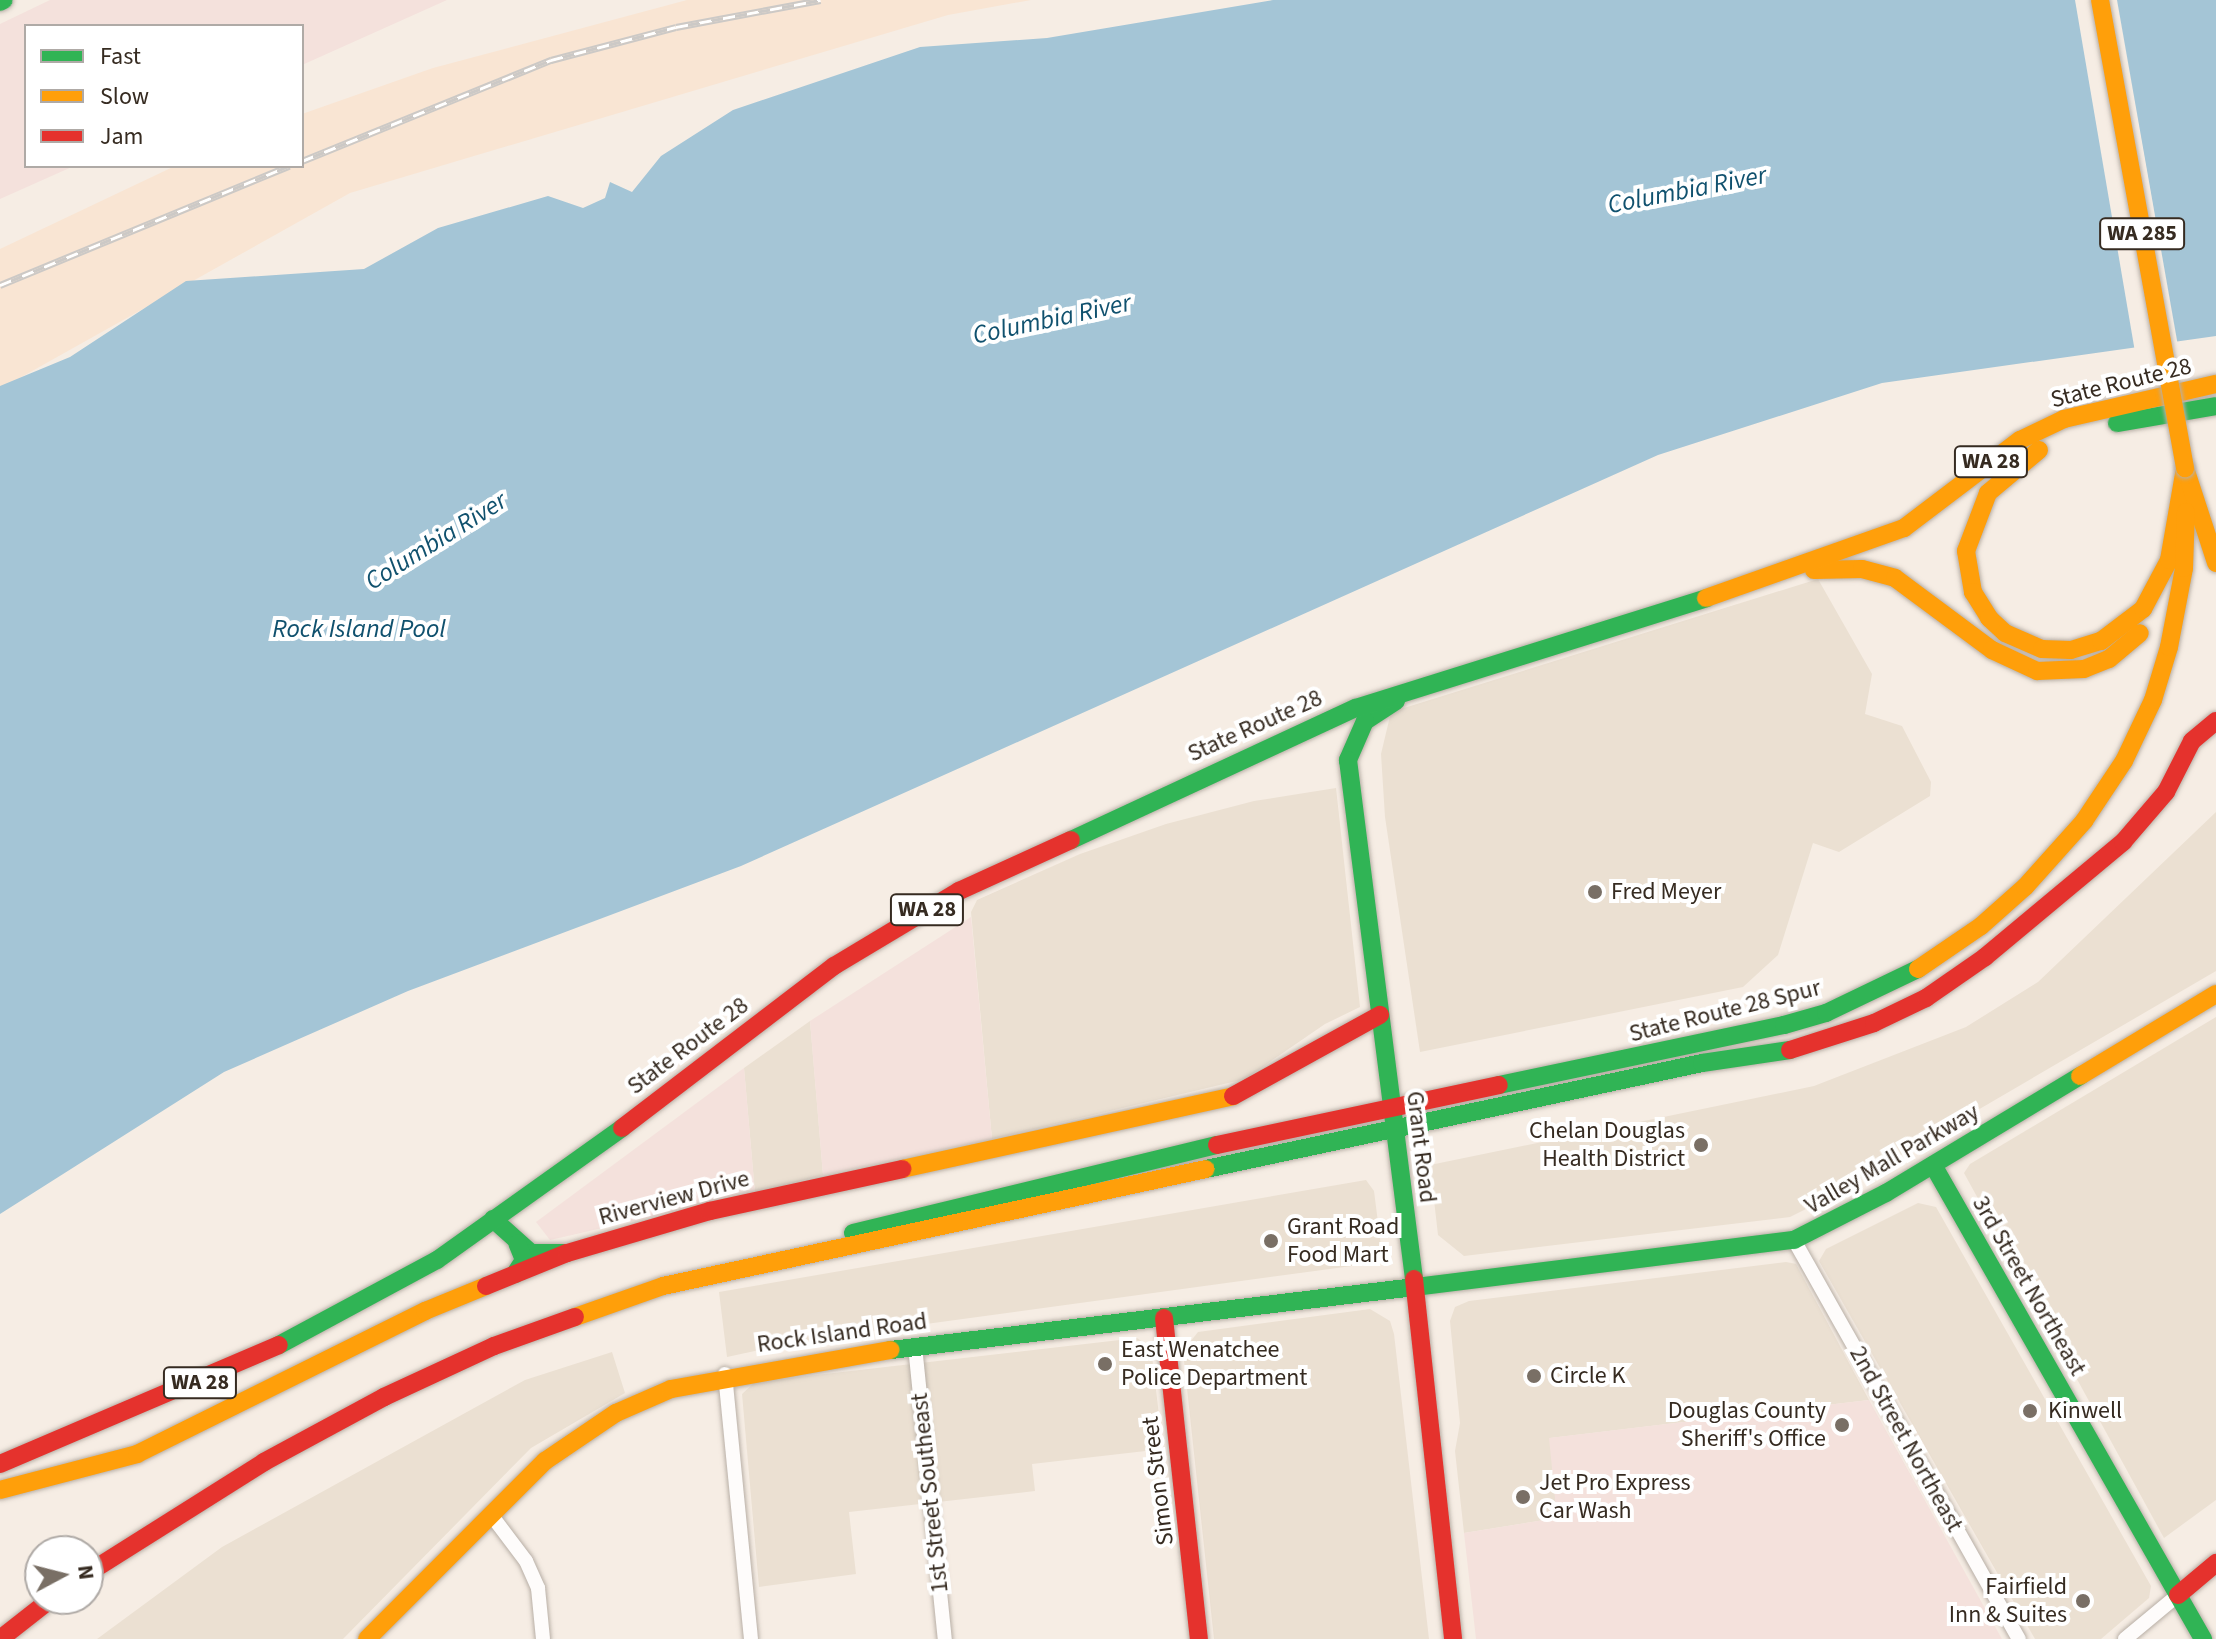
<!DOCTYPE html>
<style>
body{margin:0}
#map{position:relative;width:2216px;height:1639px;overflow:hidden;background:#f6ede4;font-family:"Source Sans 3",sans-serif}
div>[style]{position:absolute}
.commercial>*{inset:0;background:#ebe0d2}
.industrial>*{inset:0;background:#f4e1dc}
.built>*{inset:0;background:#f9e5d3}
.water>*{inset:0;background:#a4c5d6}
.pier>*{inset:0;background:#f6ede4}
.roads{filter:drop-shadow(0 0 2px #b8afa6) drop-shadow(0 0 2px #b8afa6)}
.street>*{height:14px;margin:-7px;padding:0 7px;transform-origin:7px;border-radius:7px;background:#fefcfb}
.fast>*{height:18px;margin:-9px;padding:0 9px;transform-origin:9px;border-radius:9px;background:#30b455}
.slow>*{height:18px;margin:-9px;padding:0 9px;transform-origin:9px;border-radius:9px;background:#ff9f0a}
.jam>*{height:18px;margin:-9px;padding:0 9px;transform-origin:9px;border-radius:9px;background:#e5322d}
.rail>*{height:7px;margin-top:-3.5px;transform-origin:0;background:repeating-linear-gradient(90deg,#fff 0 12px,#ccc9c6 0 24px);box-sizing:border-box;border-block:2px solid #ccc9c6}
.bridges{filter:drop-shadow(0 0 2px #b8afa6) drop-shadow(0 0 2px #b8afa6)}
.slow-bridge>*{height:18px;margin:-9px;padding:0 9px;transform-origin:9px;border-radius:9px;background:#ff9f0a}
.dots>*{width:22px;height:22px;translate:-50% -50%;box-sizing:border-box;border:4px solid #fff;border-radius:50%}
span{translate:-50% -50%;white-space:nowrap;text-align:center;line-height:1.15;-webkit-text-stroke:8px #fff;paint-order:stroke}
.shield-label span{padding:2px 6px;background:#fff;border:2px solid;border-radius:6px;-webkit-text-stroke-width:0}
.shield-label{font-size:22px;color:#362b21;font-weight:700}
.street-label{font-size:24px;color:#362b21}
.poi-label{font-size:24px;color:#362b21}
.left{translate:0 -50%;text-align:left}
.right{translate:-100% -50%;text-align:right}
.water-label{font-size:26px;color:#10516e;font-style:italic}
.legend{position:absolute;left:24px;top:24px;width:280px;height:144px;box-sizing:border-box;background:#fff;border:2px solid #afaaa6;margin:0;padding:10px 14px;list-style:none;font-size:24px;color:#362b21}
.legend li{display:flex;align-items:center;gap:16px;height:40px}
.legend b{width:40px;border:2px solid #afaaa6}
.north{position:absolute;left:24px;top:1535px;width:80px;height:80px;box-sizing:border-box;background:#fff;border:2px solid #afaaa6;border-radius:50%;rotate:83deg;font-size:22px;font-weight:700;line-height:32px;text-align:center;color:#362b21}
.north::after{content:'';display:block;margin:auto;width:28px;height:36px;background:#796f65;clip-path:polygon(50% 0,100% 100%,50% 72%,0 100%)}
</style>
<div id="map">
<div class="commercial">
<i style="clip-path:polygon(1818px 579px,1872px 674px,1865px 714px,1902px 726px,1931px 782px,1930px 796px,1839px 852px,1813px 843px,1778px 955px,1743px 987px,1420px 1052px,1385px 817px,1381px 754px,1391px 712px)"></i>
<i style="clip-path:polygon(1336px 788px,1360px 1007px,1325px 1024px,1245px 1079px,992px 1139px,971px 912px,977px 900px,1080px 854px,1166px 824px,1254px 801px)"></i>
<i style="clip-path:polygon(2216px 812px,2216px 971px,1820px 1202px,1790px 1217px,1464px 1256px,1438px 1235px,1430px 1165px,1814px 1086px,1966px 1027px,2038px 982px)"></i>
<i style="clip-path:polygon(2216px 1017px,2216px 1500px,2164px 1538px,1964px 1173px,1970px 1164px)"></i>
<i style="clip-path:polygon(810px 1021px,823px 1175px,755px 1193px,744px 1068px)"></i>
<i style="clip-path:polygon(1366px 1180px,1374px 1191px,1381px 1246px,1359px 1265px,801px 1341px,727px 1357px,719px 1292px)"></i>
<i style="clip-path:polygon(1918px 1203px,1936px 1207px,2151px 1586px,2149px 1598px,2101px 1639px,2035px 1639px,1819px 1261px,1826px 1249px)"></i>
<i style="clip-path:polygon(1786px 1262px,1796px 1264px,1869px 1400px,1550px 1438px,1557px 1518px,1464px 1533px,1455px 1451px,1460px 1423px,1450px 1321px,1455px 1307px,1469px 1301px)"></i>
<i style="clip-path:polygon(1370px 1309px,1390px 1321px,1394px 1334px,1429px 1639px,1214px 1639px,1183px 1351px,1198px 1332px)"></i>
<i style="clip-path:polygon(1137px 1338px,1151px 1348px,1163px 1449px,1032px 1464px,1035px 1491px,849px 1512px,856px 1574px,759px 1587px,742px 1394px,755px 1382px)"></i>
<i style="clip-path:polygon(612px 1352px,625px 1393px,531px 1448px,343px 1639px,97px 1639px,222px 1547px,525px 1380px)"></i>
</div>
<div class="industrial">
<i style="clip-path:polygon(50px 0,447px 0,302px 65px,302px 26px,26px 26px,26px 166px,74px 166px,0 199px,0 24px)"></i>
<i style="clip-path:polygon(971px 917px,992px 1139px,823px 1175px,810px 1021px)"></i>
<i style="clip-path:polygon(744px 1068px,755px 1193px,550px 1240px,536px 1222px)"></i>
<i style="clip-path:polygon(1869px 1400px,2002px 1639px,1476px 1639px,1464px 1533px,1557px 1518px,1549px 1438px)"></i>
</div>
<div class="built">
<i style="clip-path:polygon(687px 0,1031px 0,948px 15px,350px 193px,0 389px,0 249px,175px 166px,302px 166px,302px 114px,433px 68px)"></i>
</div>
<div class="water">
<i style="clip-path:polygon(1273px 0,2216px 0,2216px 336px,1882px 383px,1658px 455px,741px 866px,408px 991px,224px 1072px,0 1214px,0 386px,70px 357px,186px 281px,364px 269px,438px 228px,548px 196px,583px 208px,605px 198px,610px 182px,632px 192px,661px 156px,733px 110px,920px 47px,1047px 38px)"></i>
</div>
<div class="pier">
<i style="clip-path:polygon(2075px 0,2117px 0,2178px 346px,2135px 352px)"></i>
</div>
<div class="roads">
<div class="street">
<i style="left:1794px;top:1240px;width:458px;rotate:60.6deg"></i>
<i style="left:915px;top:1346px;width:295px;rotate:84.2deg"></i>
<i style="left:725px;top:1374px;width:266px;rotate:84.4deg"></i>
<i style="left:492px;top:1516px;width:56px;rotate:52.9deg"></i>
<i style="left:526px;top:1561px;width:30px;rotate:66deg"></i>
<i style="left:538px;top:1588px;width:51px;rotate:84.4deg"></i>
<i style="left:2125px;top:1639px;width:69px;rotate:-39.7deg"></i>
</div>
<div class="fast">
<i style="left:0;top:2px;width:4px;rotate:-27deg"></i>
<i style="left:2117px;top:423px;width:100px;rotate:-9.7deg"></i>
<i style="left:1396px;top:701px;width:37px;rotate:147deg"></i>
<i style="left:1365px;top:721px;width:43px;rotate:113.6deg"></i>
<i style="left:1348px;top:760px;width:523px;rotate:82.75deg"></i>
<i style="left:1071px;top:840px;width:314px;rotate:-24.9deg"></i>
<i style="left:1356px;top:708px;width:367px;rotate:-17.4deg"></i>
<i style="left:1499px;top:1085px;width:291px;rotate:-11.9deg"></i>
<i style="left:1784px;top:1025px;width:44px;rotate:-15.9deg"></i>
<i style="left:1826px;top:1013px;width:102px;rotate:-25.6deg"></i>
<i style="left:1933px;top:1165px;width:546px;rotate:60.33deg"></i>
<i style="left:1206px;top:1169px;width:507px;rotate:-12.06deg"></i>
<i style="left:1702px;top:1063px;width:89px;rotate:-8.4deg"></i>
<i style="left:493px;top:1219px;width:51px;rotate:41.8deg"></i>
<i style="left:531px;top:1253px;width:36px"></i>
<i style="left:853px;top:1233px;width:374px;rotate:-13.6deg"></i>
<i style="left:515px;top:1274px;width:17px;rotate:-57deg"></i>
<i style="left:524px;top:1260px;width:18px;rotate:-112deg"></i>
<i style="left:1415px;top:1287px;width:382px;rotate:-7.1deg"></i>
<i style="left:1794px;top:1240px;width:103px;rotate:-27.1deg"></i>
<i style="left:1886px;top:1193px;width:227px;rotate:-31.1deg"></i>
<i style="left:279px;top:1345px;width:179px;rotate:-28.3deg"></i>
<i style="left:437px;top:1260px;width:227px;rotate:-35.5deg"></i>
<i style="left:891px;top:1350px;width:528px;rotate:-6.86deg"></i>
</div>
<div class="slow">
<i style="left:2039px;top:450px;width:67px;rotate:139.9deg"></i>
<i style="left:1988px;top:493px;width:62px;rotate:110.8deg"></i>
<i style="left:1966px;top:551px;width:42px;rotate:80.3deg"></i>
<i style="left:1973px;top:592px;width:31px;rotate:58deg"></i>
<i style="left:1989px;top:618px;width:22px;rotate:43deg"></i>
<i style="left:2005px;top:633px;width:40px;rotate:23.4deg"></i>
<i style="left:2042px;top:649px;width:29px;rotate:2deg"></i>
<i style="left:2071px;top:650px;width:31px;rotate:-17deg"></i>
<i style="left:2101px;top:641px;width:53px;rotate:-37.3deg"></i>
<i style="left:2143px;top:609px;width:55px;rotate:-62deg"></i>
<i style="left:2169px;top:560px;width:93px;rotate:-80.1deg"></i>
<i style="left:2185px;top:468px;width:100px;rotate:71.9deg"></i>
<i style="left:1814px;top:570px;width:48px;rotate:-1.2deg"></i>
<i style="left:1862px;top:569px;width:34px;rotate:15deg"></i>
<i style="left:1895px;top:578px;width:121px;rotate:36.6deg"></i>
<i style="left:1992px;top:650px;width:50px;rotate:25deg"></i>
<i style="left:2037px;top:671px;width:47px;rotate:-2.4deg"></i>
<i style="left:2084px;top:669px;width:27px;rotate:-22deg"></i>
<i style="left:2109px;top:659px;width:40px;rotate:-40deg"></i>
<i style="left:1706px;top:598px;width:210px;rotate:-19.5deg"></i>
<i style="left:1904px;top:528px;width:146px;rotate:-37.2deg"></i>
<i style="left:2020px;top:440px;width:49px;rotate:-25.5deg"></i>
<i style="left:2064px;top:419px;width:156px;rotate:-13deg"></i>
<i style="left:1918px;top:969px;width:76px;rotate:-34.3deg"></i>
<i style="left:1981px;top:926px;width:59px;rotate:-41.6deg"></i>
<i style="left:2025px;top:887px;width:89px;rotate:-48.2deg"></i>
<i style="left:2084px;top:821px;width:72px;rotate:-56.3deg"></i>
<i style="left:2124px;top:761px;width:68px;rotate:-64.6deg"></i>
<i style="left:2153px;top:700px;width:55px;rotate:-73.2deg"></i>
<i style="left:2169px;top:647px;width:80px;rotate:-79.2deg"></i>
<i style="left:2184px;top:568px;width:56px;rotate:-88deg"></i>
<i style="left:2080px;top:1076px;width:159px;rotate:-31.1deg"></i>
<i style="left:902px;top:1169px;width:339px;rotate:-12.4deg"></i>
<i style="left:575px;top:1317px;width:93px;rotate:-19.4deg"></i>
<i style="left:663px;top:1286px;width:555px;rotate:-12.16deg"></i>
<i style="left:0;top:1490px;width:142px;rotate:-14.7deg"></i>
<i style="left:137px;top:1454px;width:322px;rotate:-26.4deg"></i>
<i style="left:425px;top:1311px;width:66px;rotate:-22.3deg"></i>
<i style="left:367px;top:1639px;width:252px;rotate:-45deg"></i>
<i style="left:545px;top:1461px;width:86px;rotate:-34.1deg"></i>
<i style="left:616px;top:1413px;width:60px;rotate:-23.6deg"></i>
<i style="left:671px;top:1389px;width:223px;rotate:-10.1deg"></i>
</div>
<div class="jam">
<i style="left:1790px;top:1050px;width:88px;rotate:-17.8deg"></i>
<i style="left:1874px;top:1023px;width:58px;rotate:-25.7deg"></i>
<i style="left:1926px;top:998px;width:72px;rotate:-34.8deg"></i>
<i style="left:1985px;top:957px;width:180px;rotate:-39.8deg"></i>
<i style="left:2123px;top:842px;width:66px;rotate:-49.3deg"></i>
<i style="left:2166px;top:792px;width:57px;rotate:-63deg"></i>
<i style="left:2192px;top:741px;width:31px;rotate:-40deg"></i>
<i style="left:1233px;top:1096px;width:168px;rotate:-28.9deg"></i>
<i style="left:622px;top:1128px;width:267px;rotate:-37.4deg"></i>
<i style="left:834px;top:966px;width:146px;rotate:-31deg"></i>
<i style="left:959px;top:891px;width:123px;rotate:-24.5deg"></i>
<i style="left:1217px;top:1145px;width:288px;rotate:-12deg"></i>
<i style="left:1414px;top:1279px;width:362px;rotate:83.8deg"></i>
<i style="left:486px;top:1286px;width:87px;rotate:-22.2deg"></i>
<i style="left:567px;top:1253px;width:149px;rotate:-16.4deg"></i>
<i style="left:710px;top:1211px;width:197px;rotate:-12.3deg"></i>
<i style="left:1164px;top:1318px;width:323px;rotate:83.8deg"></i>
<i style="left:0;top:1464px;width:303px;rotate:-23.1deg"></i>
<i style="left:88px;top:1573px;width:208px;rotate:-32.2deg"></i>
<i style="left:264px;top:1462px;width:136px;rotate:-28.4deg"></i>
<i style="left:384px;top:1397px;width:121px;rotate:-24.9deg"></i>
<i style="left:494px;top:1346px;width:86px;rotate:-19.7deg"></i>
<i style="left:2178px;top:1595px;width:50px;rotate:-40.1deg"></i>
<i style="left:0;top:1639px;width:65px;rotate:-38.1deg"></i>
</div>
</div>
<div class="rail">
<i style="left:302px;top:161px;width:269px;rotate:-22.1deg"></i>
<i style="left:551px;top:60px;width:129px;rotate:-14.8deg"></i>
<i style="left:676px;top:27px;width:147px;rotate:-10.6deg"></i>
<i style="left:0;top:285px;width:313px;rotate:-22.4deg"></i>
</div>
<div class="bridges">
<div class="slow-bridge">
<i style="left:2100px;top:0;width:476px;rotate:79.7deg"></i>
</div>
</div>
<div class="dots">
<i style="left:1595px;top:892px;background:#796f65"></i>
<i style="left:1701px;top:1145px;background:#796f65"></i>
<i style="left:1271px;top:1241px;background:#796f65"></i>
<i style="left:1105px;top:1364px;background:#796f65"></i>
<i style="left:1534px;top:1376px;background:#796f65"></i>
<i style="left:2030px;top:1411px;background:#796f65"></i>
<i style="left:1842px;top:1425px;background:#796f65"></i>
<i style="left:1523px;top:1497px;background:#796f65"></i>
<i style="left:2083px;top:1601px;background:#796f65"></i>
</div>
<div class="shield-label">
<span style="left:2142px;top:234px">WA 285</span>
<span style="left:1991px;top:462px">WA 28</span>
<span style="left:927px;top:910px">WA 28</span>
<span style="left:200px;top:1383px">WA 28</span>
</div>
<div class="street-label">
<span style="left:2121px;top:383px;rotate:-14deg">State Route 28</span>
<span style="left:1255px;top:726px;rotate:-24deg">State Route 28</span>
<span style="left:1725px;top:1011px;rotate:-14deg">State Route 28 Spur</span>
<span style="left:688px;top:1046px;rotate:-37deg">State Route 28</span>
<span style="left:1421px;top:1147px;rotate:83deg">Grant Road</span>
<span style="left:1892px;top:1159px;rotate:-30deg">Valley Mall Parkway</span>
<span style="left:674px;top:1198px;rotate:-15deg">Riverview Drive</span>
<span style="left:2029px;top:1286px;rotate:60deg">3rd Street Northeast</span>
<span style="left:842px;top:1333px;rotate:-8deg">Rock Island Road</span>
<span style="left:1906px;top:1439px;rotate:61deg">2nd Street Northeast</span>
<span style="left:1158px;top:1481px;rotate:-97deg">Simon Street</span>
<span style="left:930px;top:1493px;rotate:-96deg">1st Street Southeast</span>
</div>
<div class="poi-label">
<span class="left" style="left:1611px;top:892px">Fred Meyer</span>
<span class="right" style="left:1685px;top:1145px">Chelan Douglas<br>Health District</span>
<span class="left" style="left:1287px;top:1241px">Grant Road<br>Food Mart</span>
<span class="left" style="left:1121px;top:1364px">East Wenatchee<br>Police Department</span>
<span class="left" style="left:1550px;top:1376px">Circle K</span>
<span class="right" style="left:1826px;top:1425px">Douglas County<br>Sheriff's Office</span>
<span class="left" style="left:2048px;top:1411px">Kinwell</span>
<span class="left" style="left:1539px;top:1497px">Jet Pro Express<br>Car Wash</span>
<span class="right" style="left:2067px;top:1601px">Fairfield<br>Inn &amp; Suites</span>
</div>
<div class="water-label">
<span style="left:1687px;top:190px;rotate:-11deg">Columbia River</span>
<span style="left:1052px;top:319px;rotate:-12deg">Columbia River</span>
<span style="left:436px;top:541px;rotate:-32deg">Columbia River</span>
<span style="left:359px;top:629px">Rock Island Pool</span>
</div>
<ul class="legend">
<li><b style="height:10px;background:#30b455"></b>Fast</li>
<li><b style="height:10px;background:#ff9f0a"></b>Slow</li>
<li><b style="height:10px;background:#e5322d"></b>Jam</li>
</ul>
<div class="north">N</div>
</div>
